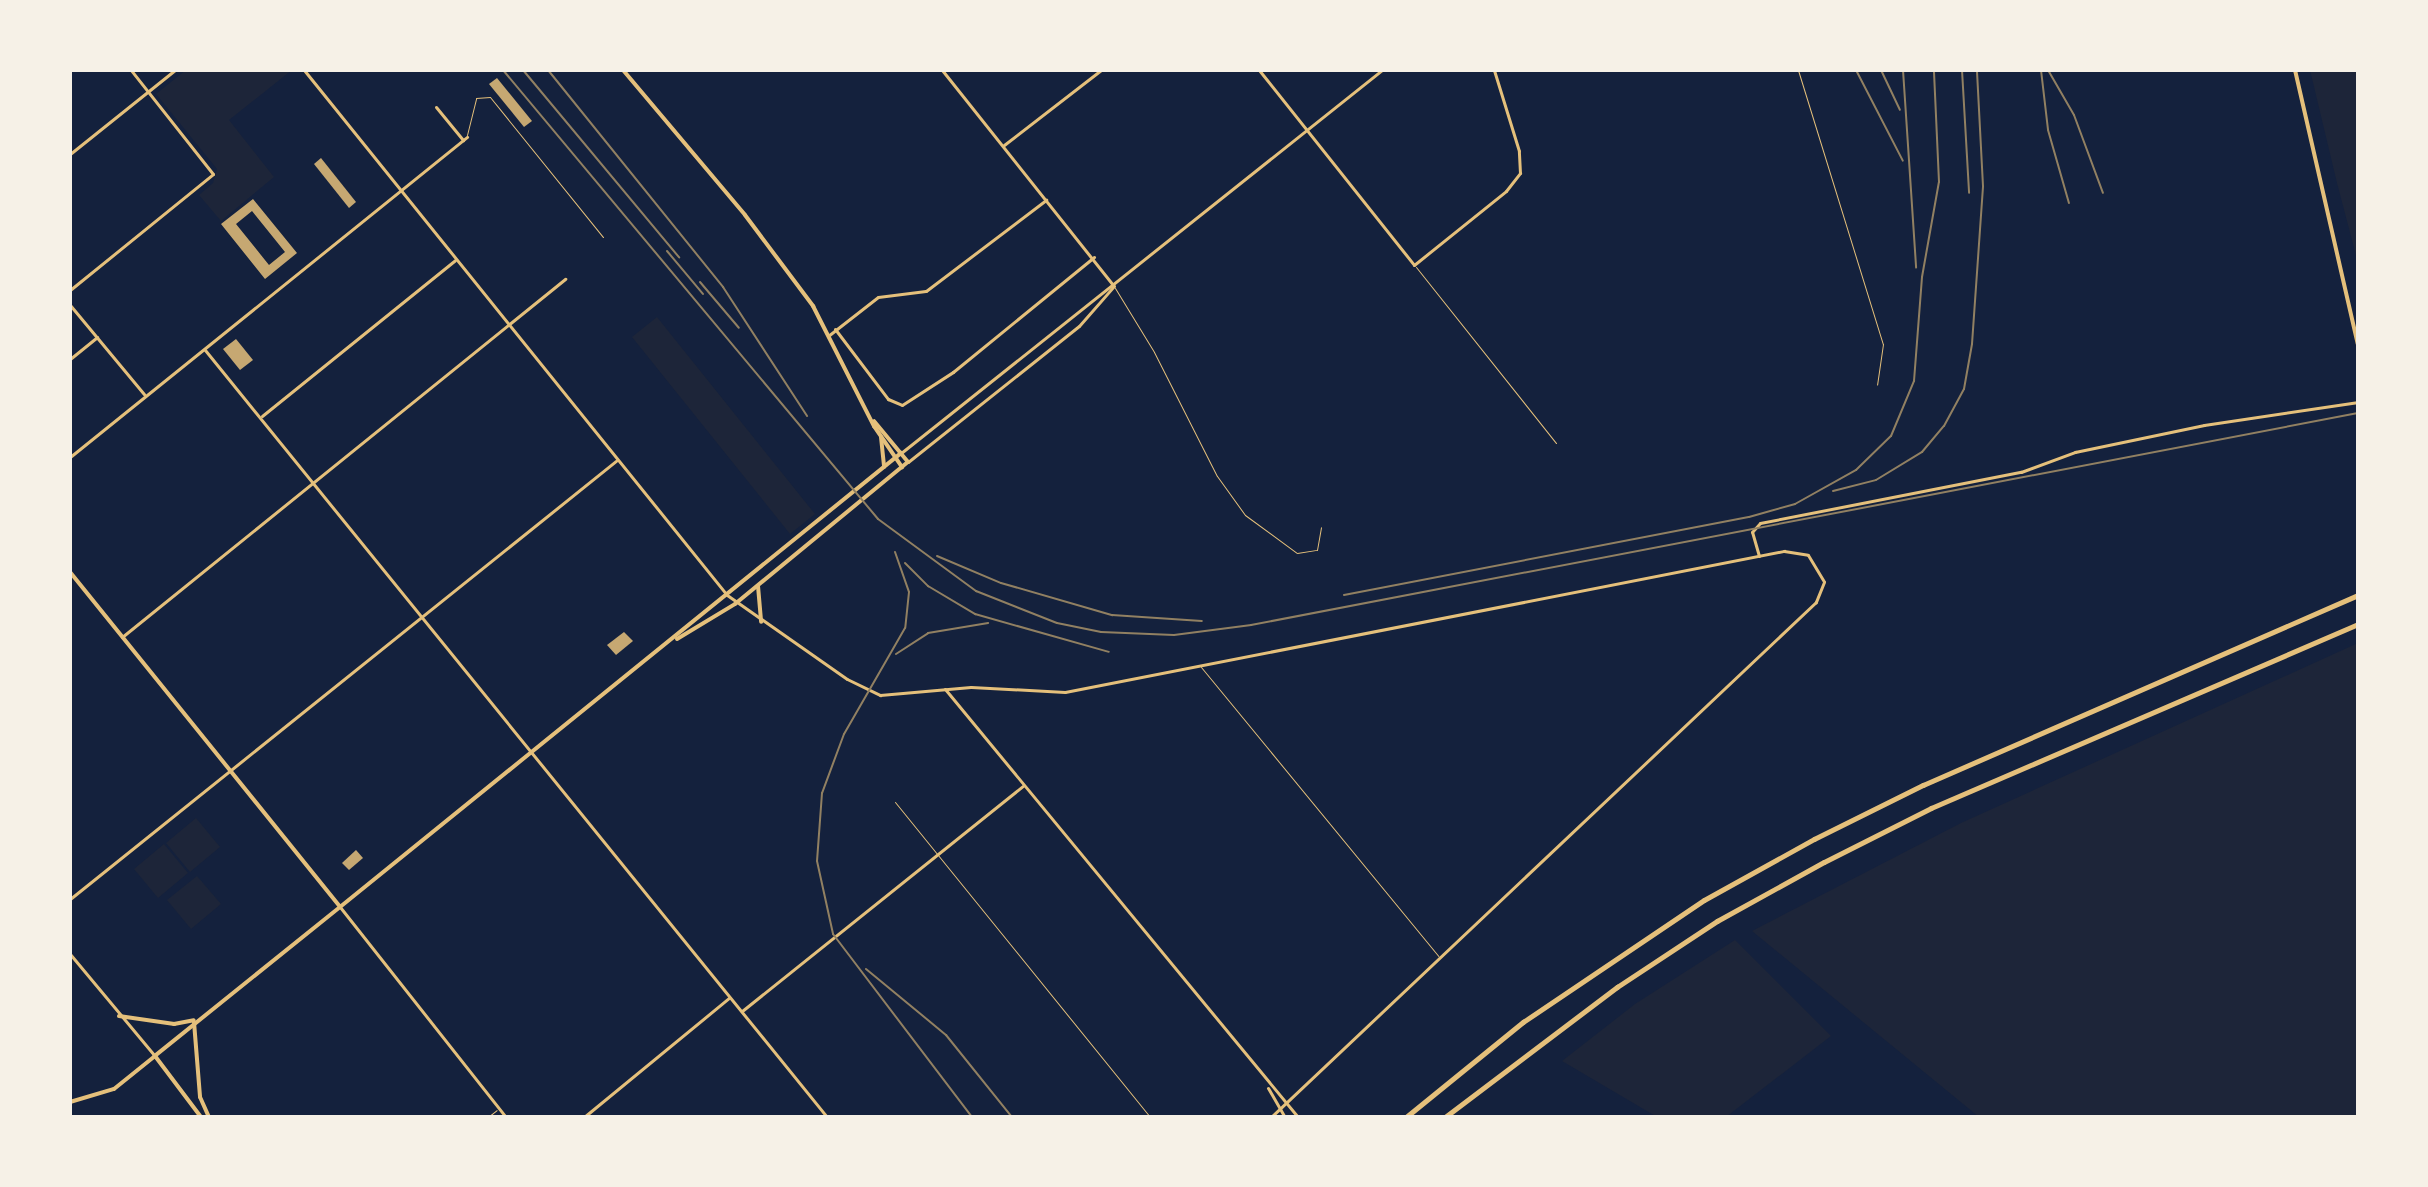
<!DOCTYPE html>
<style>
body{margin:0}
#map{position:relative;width:2428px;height:1187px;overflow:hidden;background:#14213d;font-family:"Roboto Condensed",sans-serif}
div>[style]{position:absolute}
.green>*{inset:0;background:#1d2539}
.building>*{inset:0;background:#c6a872}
.service>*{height:1px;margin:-0.5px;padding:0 0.5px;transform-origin:0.5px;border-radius:0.5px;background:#e5c07b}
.minor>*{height:3px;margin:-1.5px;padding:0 1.5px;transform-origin:1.5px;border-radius:1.5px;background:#e5c07b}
.tertiary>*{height:4px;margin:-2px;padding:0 2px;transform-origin:2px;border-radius:2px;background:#e5c07b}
.secondary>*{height:4px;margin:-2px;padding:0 2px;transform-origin:2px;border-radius:2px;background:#e5c07b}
.primary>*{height:5px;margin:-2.5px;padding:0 2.5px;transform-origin:2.5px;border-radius:2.5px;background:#e5c07b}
.rail>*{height:2px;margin:-1px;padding:0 1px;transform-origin:1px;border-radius:1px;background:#918062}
span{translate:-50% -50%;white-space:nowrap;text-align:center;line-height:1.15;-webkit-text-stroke:6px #f6f1e7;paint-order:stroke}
.frame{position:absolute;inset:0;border:72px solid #f6f1e7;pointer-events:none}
</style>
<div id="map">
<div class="green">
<i style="clip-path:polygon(186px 70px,292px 70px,229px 120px,274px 177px,221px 221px,199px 195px,213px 183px,217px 169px,156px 94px)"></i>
<i style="clip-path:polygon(2310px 70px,2358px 70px,2358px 263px,2337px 183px)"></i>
<i style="clip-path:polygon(657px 317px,815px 514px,790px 534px,632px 337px)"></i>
<i style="clip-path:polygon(2358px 643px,2358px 1117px,1979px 1117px,1752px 931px,1961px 823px)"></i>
<i style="clip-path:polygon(196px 818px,220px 847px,190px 872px,166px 843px)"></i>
<i style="clip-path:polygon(164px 844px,188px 873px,158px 898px,134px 869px)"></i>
<i style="clip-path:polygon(197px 876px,221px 904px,191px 929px,167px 900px)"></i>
<i style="clip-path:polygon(1735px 940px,1831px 1036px,1726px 1117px,1657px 1117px,1562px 1061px,1635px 1004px)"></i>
</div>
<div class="building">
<i style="clip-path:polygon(497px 78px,532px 121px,524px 127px,489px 84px)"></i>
<i style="clip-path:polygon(321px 158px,356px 202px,349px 208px,314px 164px)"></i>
<i style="clip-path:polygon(evenodd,253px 199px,297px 253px,265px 279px,221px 224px,253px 199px,252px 211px,285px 252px,269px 265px,236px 224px,252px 211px)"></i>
<i style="clip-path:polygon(236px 339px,253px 360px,240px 370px,223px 349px)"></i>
<i style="clip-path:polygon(624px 632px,633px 641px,616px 655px,607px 645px)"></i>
<i style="clip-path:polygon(356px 850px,363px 858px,349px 870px,342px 863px)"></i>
</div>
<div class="service">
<i style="left:1798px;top:70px;width:287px;rotate:72.8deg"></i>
<i style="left:1883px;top:344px;width:41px;rotate:98.3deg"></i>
<i style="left:467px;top:135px;width:38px;rotate:-76deg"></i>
<i style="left:476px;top:98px;width:14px;rotate:-4deg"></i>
<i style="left:490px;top:97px;width:180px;rotate:51.1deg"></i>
<i style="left:1416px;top:267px;width:225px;rotate:51.5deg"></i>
<i style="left:1115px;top:288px;width:75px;rotate:58.6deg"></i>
<i style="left:1154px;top:352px;width:139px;rotate:63.1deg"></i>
<i style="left:1217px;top:476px;width:48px;rotate:54.3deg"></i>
<i style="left:1245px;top:515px;width:64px;rotate:36.2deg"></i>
<i style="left:1297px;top:553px;width:20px;rotate:-9deg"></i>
<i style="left:1317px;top:550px;width:23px;rotate:-80deg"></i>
<i style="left:1201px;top:667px;width:374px;rotate:50.6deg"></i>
<i style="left:895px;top:802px;width:405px;rotate:51deg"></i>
<i style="left:488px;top:1117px;width:11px;rotate:-38deg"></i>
</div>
<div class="minor">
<i style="left:304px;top:70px;width:674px;rotate:51.14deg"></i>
<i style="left:727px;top:595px;width:146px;rotate:35deg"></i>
<i style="left:847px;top:679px;width:37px;rotate:26deg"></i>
<i style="left:880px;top:695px;width:91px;rotate:-5deg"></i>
<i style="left:971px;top:687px;width:94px;rotate:3deg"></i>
<i style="left:1065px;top:692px;width:733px;rotate:-11.1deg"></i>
<i style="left:1784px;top:551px;width:24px;rotate:9deg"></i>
<i style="left:1808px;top:555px;width:31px;rotate:59deg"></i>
<i style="left:1824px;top:582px;width:22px;rotate:112deg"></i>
<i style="left:1816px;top:602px;width:750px;rotate:136.62deg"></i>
<i style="left:942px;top:70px;width:276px;rotate:51.5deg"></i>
<i style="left:1259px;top:70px;width:249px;rotate:51.5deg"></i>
<i style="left:1414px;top:265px;width:118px;rotate:-38.8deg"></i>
<i style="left:1506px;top:191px;width:23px;rotate:-52deg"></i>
<i style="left:1520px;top:173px;width:22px;rotate:-93deg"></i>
<i style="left:1519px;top:151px;width:85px;rotate:-107.2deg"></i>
<i style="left:436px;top:107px;width:43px;rotate:50.7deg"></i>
<i style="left:1004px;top:145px;width:123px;rotate:-37.7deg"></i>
<i style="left:70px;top:154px;width:134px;rotate:-38.7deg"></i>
<i style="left:70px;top:290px;width:184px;rotate:-39deg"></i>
<i style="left:213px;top:174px;width:132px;rotate:-128.3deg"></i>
<i style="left:70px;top:305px;width:116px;rotate:50.3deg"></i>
<i style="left:835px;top:329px;width:88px;rotate:52.9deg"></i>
<i style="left:888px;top:399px;width:15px;rotate:23deg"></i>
<i style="left:902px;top:405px;width:61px;rotate:-32.9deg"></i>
<i style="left:953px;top:372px;width:182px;rotate:-39.2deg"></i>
<i style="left:828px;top:336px;width:63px;rotate:-38deg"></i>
<i style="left:878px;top:297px;width:48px;rotate:-7.1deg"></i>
<i style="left:926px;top:291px;width:151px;rotate:-37.2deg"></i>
<i style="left:205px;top:350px;width:988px;rotate:50.96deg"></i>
<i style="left:70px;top:359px;width:35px;rotate:-39deg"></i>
<i style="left:262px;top:416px;width:248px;rotate:-38.9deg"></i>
<i style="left:901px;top:453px;width:615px;rotate:-38.53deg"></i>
<i style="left:70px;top:457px;width:510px;rotate:-38.87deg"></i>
<i style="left:908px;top:462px;width:218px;rotate:-38.5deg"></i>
<i style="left:1079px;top:326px;width:53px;rotate:-48.8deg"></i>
<i style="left:1759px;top:556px;width:25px;rotate:-106deg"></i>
<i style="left:1752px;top:532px;width:12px;rotate:-48deg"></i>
<i style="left:1760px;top:523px;width:266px;rotate:-11.1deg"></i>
<i style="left:2021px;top:472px;width:58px;rotate:-20.3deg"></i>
<i style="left:2075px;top:452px;width:132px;rotate:-11.8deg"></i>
<i style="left:2204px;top:425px;width:156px;rotate:-8.5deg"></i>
<i style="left:122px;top:637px;width:570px;rotate:-38.94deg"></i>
<i style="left:945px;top:689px;width:555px;rotate:50.49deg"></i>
<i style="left:70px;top:899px;width:700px;rotate:-38.74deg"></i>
<i style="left:340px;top:907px;width:268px;rotate:51.7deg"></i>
<i style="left:70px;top:954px;width:133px;rotate:50.2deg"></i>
<i style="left:742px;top:1011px;width:360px;rotate:-38.7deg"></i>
<i style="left:1268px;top:1088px;width:34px;rotate:60deg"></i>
<i style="left:584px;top:1117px;width:188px;rotate:-39.4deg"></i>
</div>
<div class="tertiary">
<i style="left:623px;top:70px;width:189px;rotate:49.9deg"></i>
<i style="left:745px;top:215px;width:114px;rotate:53.2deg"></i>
<i style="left:813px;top:306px;width:135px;rotate:63.1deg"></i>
<i style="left:874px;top:426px;width:50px;rotate:55.7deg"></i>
<i style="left:2295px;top:70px;width:281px;rotate:77.1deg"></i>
<i style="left:881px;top:437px;width:30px;rotate:84deg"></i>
<i style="left:758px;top:586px;width:36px;rotate:85deg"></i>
<i style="left:677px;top:639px;width:68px;rotate:-31.1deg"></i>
<i style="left:735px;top:604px;width:224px;rotate:-39.4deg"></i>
<i style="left:908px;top:462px;width:53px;rotate:-129.7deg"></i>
<i style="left:340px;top:907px;width:722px;rotate:-38.98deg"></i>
<i style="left:70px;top:1102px;width:46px;rotate:-16.5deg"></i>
<i style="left:114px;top:1089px;width:53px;rotate:-38.8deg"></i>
</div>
<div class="secondary">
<i style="left:70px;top:572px;width:430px;rotate:51.1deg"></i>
<i style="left:340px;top:907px;width:238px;rotate:141.2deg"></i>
<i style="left:155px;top:1056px;width:76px;rotate:53deg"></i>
<i style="left:119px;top:1016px;width:56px;rotate:8.3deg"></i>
<i style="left:174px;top:1024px;width:20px;rotate:-11deg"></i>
<i style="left:194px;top:1022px;width:75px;rotate:85.4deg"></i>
<i style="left:200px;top:1097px;width:22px;rotate:66deg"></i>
</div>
<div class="primary">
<i style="left:1406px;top:1117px;width:151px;rotate:-39.1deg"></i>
<i style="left:1523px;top:1022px;width:218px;rotate:-34deg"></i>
<i style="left:1704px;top:900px;width:126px;rotate:-29deg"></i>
<i style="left:1814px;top:839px;width:122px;rotate:-26.4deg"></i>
<i style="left:1923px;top:785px;width:475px;rotate:-23.6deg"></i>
<i style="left:1445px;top:1117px;width:216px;rotate:-37.1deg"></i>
<i style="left:1617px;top:987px;width:120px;rotate:-33.4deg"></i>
<i style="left:1717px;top:921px;width:122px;rotate:-28.9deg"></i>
<i style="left:1824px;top:862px;width:120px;rotate:-26.8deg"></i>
<i style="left:1931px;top:808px;width:465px;rotate:-23.3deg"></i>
</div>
<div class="rail">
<i style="left:503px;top:70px;width:585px;rotate:50.13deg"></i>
<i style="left:878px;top:519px;width:122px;rotate:36.3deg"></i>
<i style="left:976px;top:591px;width:87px;rotate:21.6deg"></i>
<i style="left:1057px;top:623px;width:45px;rotate:11.6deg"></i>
<i style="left:1101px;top:632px;width:73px;rotate:2.4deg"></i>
<i style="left:1174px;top:635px;width:78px;rotate:-7.4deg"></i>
<i style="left:1251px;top:625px;width:1127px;rotate:-10.84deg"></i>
<i style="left:523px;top:70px;width:244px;rotate:50.2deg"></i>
<i style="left:548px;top:70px;width:279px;rotate:51.1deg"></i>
<i style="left:723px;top:287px;width:154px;rotate:56.9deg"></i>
<i style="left:1856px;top:70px;width:102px;rotate:62.7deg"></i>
<i style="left:1881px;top:70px;width:44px;rotate:64.6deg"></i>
<i style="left:1903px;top:70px;width:198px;rotate:86.2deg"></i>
<i style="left:1962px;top:70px;width:123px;rotate:86.7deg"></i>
<i style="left:2041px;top:70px;width:60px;rotate:83.3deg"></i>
<i style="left:2048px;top:130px;width:76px;rotate:74deg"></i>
<i style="left:2048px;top:70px;width:52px;rotate:60deg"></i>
<i style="left:2074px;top:115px;width:83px;rotate:69.6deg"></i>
<i style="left:667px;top:251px;width:56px;rotate:50.1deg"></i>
<i style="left:700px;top:282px;width:60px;rotate:49.7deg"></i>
<i style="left:1833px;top:491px;width:44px;rotate:-14.3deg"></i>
<i style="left:1876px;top:480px;width:54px;rotate:-31.3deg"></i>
<i style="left:1922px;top:452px;width:34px;rotate:-50deg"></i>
<i style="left:1944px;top:426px;width:42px;rotate:-61.6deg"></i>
<i style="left:1964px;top:389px;width:46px;rotate:-79.9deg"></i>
<i style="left:1972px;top:344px;width:158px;rotate:-86deg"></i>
<i style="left:1983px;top:186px;width:116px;rotate:-93deg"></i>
<i style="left:895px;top:552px;width:42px;rotate:70.7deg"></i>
<i style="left:909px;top:592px;width:36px;rotate:96deg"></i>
<i style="left:905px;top:628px;width:122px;rotate:119.9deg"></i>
<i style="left:844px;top:734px;width:63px;rotate:110.4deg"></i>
<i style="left:822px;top:793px;width:68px;rotate:94.2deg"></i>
<i style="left:817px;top:861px;width:75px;rotate:77.6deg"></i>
<i style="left:833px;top:934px;width:230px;rotate:52.8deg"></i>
<i style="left:937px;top:556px;width:69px;rotate:22.9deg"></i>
<i style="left:1001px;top:583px;width:116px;rotate:16.1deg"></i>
<i style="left:1112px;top:615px;width:90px;rotate:3.8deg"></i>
<i style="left:905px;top:563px;width:33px;rotate:45deg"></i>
<i style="left:928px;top:586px;width:55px;rotate:30.8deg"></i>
<i style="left:975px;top:614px;width:139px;rotate:15.8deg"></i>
<i style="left:1344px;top:595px;width:412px;rotate:-10.9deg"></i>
<i style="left:1749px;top:517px;width:48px;rotate:-15.8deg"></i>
<i style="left:1795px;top:504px;width:70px;rotate:-29.1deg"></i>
<i style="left:1856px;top:470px;width:49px;rotate:-44.2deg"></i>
<i style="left:1891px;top:436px;width:60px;rotate:-67.3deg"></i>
<i style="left:1914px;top:381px;width:104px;rotate:-85.6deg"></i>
<i style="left:1922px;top:277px;width:97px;rotate:-79.9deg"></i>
<i style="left:1939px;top:182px;width:112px;rotate:-92.6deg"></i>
<i style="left:896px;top:654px;width:38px;rotate:-33deg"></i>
<i style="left:928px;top:633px;width:61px;rotate:-9.5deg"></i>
<i style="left:866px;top:969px;width:104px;rotate:39.5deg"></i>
<i style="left:946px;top:1035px;width:105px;rotate:51.2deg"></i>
</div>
<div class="frame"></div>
</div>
